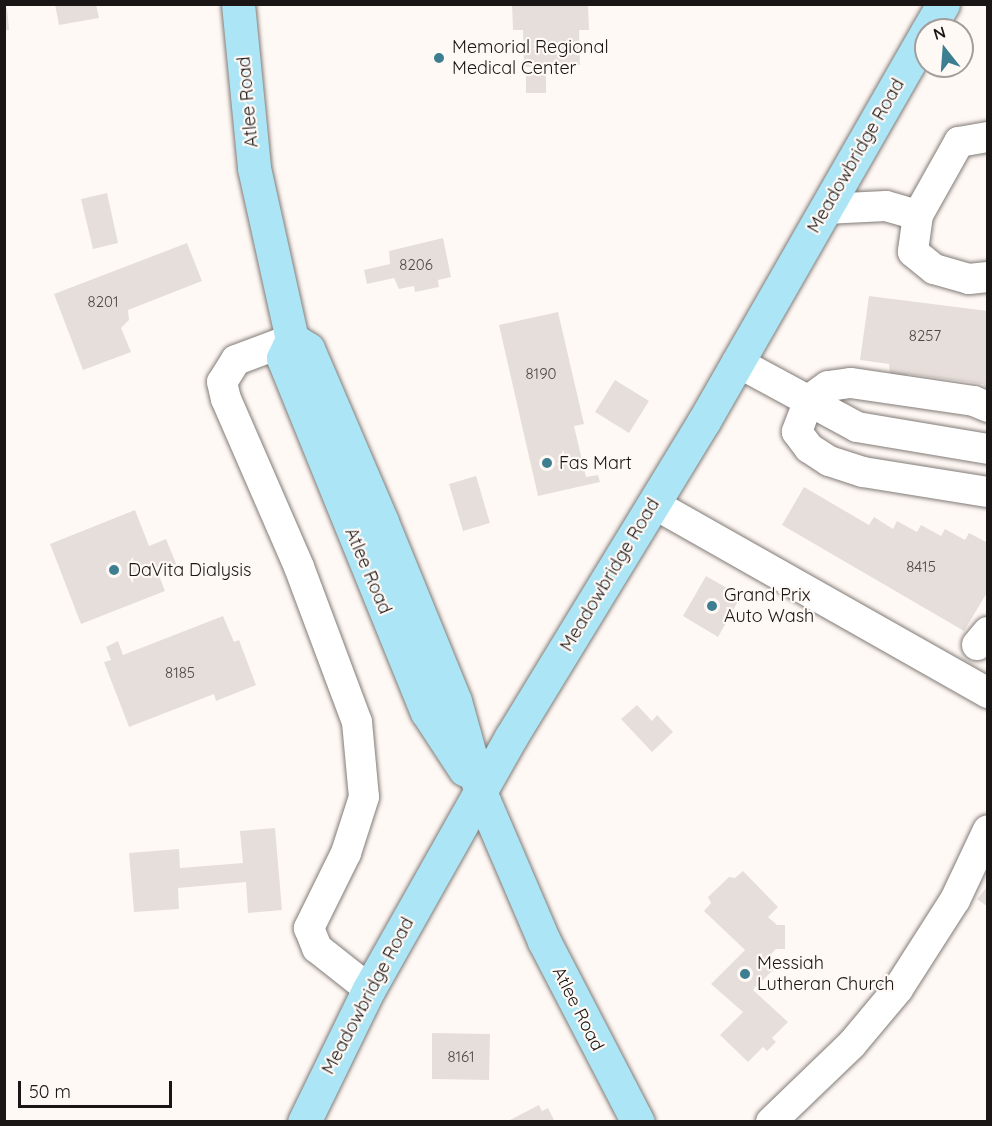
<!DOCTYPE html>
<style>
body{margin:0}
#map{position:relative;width:992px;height:1126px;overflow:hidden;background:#fff9f5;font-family:Quicksand,sans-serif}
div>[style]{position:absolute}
.building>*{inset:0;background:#e6deda}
.roads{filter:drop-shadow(0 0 2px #827b77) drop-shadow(0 0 2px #827b77)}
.minor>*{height:30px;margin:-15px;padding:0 15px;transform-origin:15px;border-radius:15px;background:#fff}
.major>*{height:33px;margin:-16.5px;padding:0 16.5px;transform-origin:16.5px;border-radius:16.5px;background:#ace5f5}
.dots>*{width:16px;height:16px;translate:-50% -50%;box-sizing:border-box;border:3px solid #fff9f5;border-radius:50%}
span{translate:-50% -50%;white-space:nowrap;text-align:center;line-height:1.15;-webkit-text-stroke:4.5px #fff9f5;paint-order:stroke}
.number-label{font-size:15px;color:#4c4846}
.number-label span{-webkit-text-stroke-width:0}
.poi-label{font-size:18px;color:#191615}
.left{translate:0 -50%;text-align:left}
.street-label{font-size:18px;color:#191615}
.frame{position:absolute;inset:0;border:6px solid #191615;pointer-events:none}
.north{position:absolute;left:914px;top:18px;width:60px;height:60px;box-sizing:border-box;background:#fff9f5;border:2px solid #a39e9b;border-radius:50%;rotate:343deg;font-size:16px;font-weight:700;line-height:24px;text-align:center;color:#191615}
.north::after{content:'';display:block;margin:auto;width:21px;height:27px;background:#3d7e90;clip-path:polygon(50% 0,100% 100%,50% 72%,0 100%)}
.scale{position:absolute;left:18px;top:1081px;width:154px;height:27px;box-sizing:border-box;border:3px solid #191615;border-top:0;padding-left:8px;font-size:18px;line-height:21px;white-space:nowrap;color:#191615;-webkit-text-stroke:4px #fff9f5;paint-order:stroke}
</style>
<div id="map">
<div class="building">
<i style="clip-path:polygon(55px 4px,96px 4px,99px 18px,59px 25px)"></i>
<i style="clip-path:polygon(512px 4px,588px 4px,589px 30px,579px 30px,580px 65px,524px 67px,523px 30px,513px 30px)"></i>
<i style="clip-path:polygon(4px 8px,7px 8px,9px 30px,4px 30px)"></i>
<i style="clip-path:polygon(526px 74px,546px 74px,546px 93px,526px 93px)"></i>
<i style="clip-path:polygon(107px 193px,118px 243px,93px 249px,81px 199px)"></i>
<i style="clip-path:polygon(443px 238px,451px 277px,438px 280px,439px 287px,415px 292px,414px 286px,399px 289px,394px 278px,367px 284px,364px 270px,390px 264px,389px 251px)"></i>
<i style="clip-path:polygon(187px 243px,202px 281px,128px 310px,129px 320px,121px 328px,131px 352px,83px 370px,54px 294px)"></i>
<i style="clip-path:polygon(869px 296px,988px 311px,988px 390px,983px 384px,907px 374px,906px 377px,890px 375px,889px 364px,860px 360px)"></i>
<i style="clip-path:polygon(558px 312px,584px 424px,574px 426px,586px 477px,598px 475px,600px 482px,538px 496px,499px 325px)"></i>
<i style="clip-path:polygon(615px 380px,649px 401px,629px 433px,595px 412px)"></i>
<i style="clip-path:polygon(476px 476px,490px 523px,463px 531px,449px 484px)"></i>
<i style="clip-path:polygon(804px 487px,869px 525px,874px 517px,893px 529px,897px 521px,917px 532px,921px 525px,941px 536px,945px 529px,965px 540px,969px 533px,988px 543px,988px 591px,964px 631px,782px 525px)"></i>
<i style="clip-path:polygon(135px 510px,149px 546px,166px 539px,177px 566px,158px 573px,165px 591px,81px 624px,50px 544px)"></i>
<i style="clip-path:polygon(706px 576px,741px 596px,718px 637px,683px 616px)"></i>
<i style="clip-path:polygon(223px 616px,234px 642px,239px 640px,256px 685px,216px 701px,214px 694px,129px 727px,104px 662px,111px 660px,106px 647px,118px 641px,123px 655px)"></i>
<i style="clip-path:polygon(637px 705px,652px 721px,657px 715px,673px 732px,652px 752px,621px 719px)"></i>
<i style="clip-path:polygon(275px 828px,282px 910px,248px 913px,246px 882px,178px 888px,179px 909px,134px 912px,129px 853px,179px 849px,180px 868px,243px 863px,240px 831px)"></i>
<i style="clip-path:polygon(743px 871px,778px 907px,768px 917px,777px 925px,785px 925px,785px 949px,776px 949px,769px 956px,778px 965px,753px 990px,788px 1022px,772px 1038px,776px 1042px,767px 1051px,763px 1047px,748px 1062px,720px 1035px,743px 1012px,711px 984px,745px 950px,704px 911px,711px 903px,708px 897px,729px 877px,735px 878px)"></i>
<i style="clip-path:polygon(988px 886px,988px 907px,977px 899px)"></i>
<i style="clip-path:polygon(432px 1033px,490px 1034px,489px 1080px,432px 1079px)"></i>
<i style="clip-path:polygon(539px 1105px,542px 1111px,548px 1108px,555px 1122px,506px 1122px)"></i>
</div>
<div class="roads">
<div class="minor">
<i style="left:825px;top:209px;width:61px;rotate:-2.8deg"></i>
<i style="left:886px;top:206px;width:33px;rotate:16deg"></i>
<i style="left:918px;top:215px;width:37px;rotate:98deg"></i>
<i style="left:913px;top:252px;width:27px;rotate:39deg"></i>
<i style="left:934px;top:269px;width:36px;rotate:16deg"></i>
<i style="left:969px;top:279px;width:19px;rotate:-6deg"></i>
<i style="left:918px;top:215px;width:84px;rotate:-60.7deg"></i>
<i style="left:959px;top:142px;width:29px;rotate:-10deg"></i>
<i style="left:292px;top:339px;width:60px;rotate:159.4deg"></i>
<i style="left:236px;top:360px;width:26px;rotate:122deg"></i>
<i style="left:222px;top:382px;width:17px;rotate:77deg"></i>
<i style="left:226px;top:399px;width:183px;rotate:66.5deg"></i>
<i style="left:299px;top:567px;width:165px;rotate:69.5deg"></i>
<i style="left:357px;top:722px;width:75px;rotate:84.7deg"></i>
<i style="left:364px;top:797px;width:59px;rotate:107.8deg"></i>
<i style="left:346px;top:853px;width:84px;rotate:116.3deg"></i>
<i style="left:309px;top:928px;width:22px;rotate:68deg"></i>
<i style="left:317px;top:948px;width:66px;rotate:38.3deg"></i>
<i style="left:737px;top:362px;width:136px;rotate:28.4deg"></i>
<i style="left:857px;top:427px;width:133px;rotate:9.5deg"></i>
<i style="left:988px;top:407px;width:15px;rotate:-157deg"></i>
<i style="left:974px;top:401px;width:125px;rotate:-171.7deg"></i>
<i style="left:850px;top:383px;width:22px;rotate:172deg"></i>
<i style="left:828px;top:386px;width:24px;rotate:144deg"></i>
<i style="left:809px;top:400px;width:34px;rotate:111deg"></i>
<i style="left:797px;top:432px;width:20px;rotate:53deg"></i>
<i style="left:809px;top:448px;width:24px;rotate:33deg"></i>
<i style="left:829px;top:461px;width:36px;rotate:18deg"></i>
<i style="left:863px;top:472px;width:127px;rotate:9.1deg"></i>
<i style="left:654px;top:504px;width:384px;rotate:29.5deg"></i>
<i style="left:977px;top:645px;width:17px;rotate:-50deg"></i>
<i style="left:771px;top:1122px;width:112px;rotate:-43.9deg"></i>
<i style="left:852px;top:1044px;width:72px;rotate:-50.1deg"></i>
<i style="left:898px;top:989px;width:106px;rotate:-57.4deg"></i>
<i style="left:955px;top:900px;width:77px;rotate:-64.8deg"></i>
</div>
<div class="major">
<i style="left:238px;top:4px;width:165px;rotate:84.4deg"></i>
<i style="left:254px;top:168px;width:175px;rotate:77.5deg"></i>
<i style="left:292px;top:339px;width:21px;rotate:115deg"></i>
<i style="left:283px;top:358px;width:382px;rotate:67.9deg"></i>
<i style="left:427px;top:712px;width:69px;rotate:56.8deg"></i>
<i style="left:928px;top:30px;width:30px;rotate:-60deg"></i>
<i style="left:292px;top:339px;width:19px;rotate:32deg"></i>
<i style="left:308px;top:349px;width:188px;rotate:66.8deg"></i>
<i style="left:382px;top:522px;width:193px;rotate:67.8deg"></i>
<i style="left:455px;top:701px;width:97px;rotate:74.4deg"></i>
<i style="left:481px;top:794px;width:160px;rotate:66.8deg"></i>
<i style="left:544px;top:941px;width:204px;rotate:62.6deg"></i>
<i style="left:304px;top:1122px;width:148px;rotate:-64deg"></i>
<i style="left:369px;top:989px;width:289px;rotate:-60.6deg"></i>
<i style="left:511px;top:737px;width:370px;rotate:-58.6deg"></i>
<i style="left:704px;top:421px;width:447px;rotate:-60.2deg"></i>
</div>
</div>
<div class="dots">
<i style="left:439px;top:58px;background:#3d7e90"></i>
<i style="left:547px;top:463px;background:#3d7e90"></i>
<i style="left:114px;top:570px;background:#3d7e90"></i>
<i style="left:712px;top:606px;background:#3d7e90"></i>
<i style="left:745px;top:974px;background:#3d7e90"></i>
</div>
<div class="number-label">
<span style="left:416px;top:265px">8206</span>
<span style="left:103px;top:302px">8201</span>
<span style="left:925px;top:336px">8257</span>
<span style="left:541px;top:374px">8190</span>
<span style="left:921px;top:567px">8415</span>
<span style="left:180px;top:673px">8185</span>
<span style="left:461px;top:1057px">8161</span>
</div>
<div class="poi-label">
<span class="left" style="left:452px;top:58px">Memorial Regional<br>Medical Center</span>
<span class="left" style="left:559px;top:463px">Fas Mart</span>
<span class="left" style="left:128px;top:570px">DaVita Dialysis</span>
<span class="left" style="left:724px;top:606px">Grand Prix<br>Auto Wash</span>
<span class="left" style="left:757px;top:974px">Messiah<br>Lutheran Church</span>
</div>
<div class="street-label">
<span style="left:248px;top:102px;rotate:-95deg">Atlee Road</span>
<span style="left:856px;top:156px;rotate:-60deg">Meadowbridge Road</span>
<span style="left:368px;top:571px;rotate:67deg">Atlee Road</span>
<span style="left:610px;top:575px;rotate:-59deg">Meadowbridge Road</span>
<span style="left:368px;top:996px;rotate:-62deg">Meadowbridge Road</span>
<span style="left:578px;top:1009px;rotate:63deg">Atlee Road</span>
</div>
<div class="frame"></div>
<div class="north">N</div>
<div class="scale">50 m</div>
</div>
